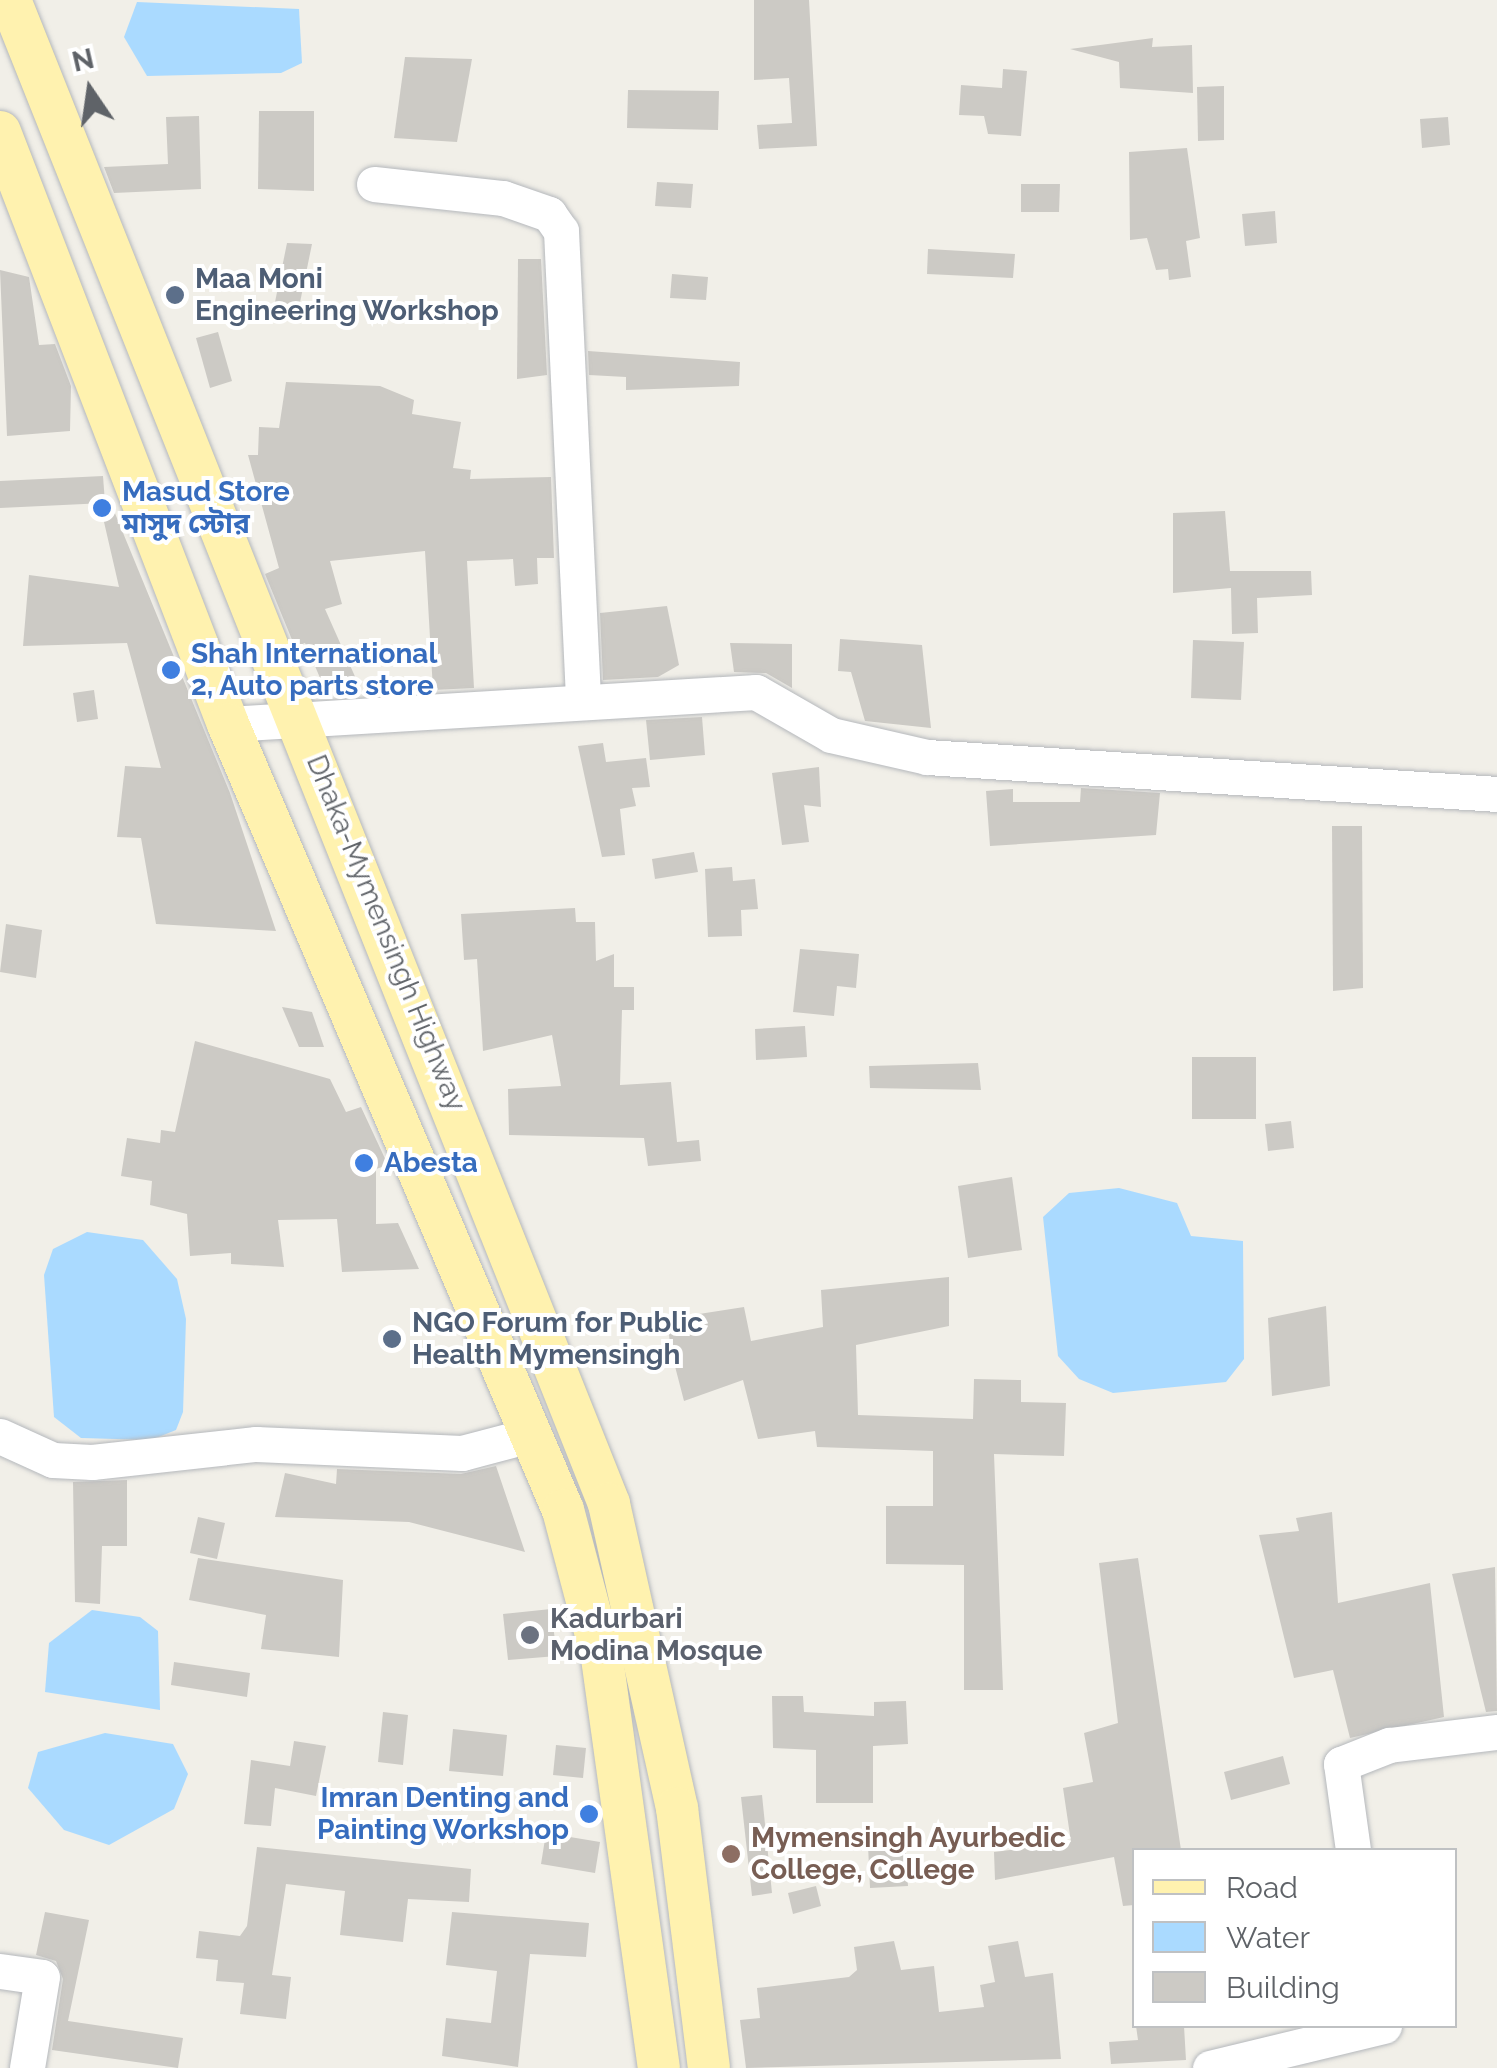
<!DOCTYPE html>
<meta charset="utf-8">
<style>
body{margin:0}
#map{position:relative;width:1497px;height:2068px;overflow:hidden;background:#f1efe8;font-family:Raleway,"Noto Sans Bengali",sans-serif}
div>[style]{position:absolute}
.water>*{inset:0;background:#aadaff}
.building>*{inset:0;background:#cccac5}
.roads{filter:drop-shadow(0 0 2px #b5b8bc) drop-shadow(0 0 2px #b5b8bc)}
.minor>*{height:35px;margin:-17.5px;padding:0 17.5px;transform-origin:17.5px;border-radius:17.5px;background:#fff}
.major>*{height:42px;margin:-21px;padding:0 21px;transform-origin:21px;border-radius:21px;background:#fff2af}
.dots>*{width:28px;height:28px;translate:-50% -50%;box-sizing:border-box;border:5px solid #fff;border-radius:50%}
span{translate:-50% -50%;white-space:nowrap;text-align:center;line-height:1.15;-webkit-text-stroke:8px #fff;paint-order:stroke}
.service-label{font-size:28px;color:#4e5e75;font-weight:700}
.left{translate:0 -50%;text-align:left}
.shop-label{font-size:28px;color:#366cbe;font-weight:700}
.right{translate:-100% -50%;text-align:right}
.street-label{font-size:28px;color:#5f6368}
.worship-label{font-size:28px;color:#5b616d;font-weight:700}
.education-label{font-size:28px;color:#785e54;font-weight:700}
.legend{position:absolute;left:1132px;top:1848px;width:325px;height:180px;box-sizing:border-box;background:#fff;border:2px solid #bfc1c3;margin:0;padding:12px 18px;list-style:none;font-size:30px;color:#5f6368}
.legend li{display:flex;align-items:center;gap:20px;height:50px}
.legend b{width:50px;border:2px solid #bfc1c3}
.north{position:absolute;left:40px;top:40px;width:100px;height:100px;-webkit-text-stroke:8px #fff;paint-order:stroke;rotate:347deg;font-size:28px;font-weight:700;line-height:40px;text-align:center;color:#5f6368}
.north::after{content:'';display:block;margin:auto;width:35px;height:45px;background:#5f6368;clip-path:polygon(50% 0,100% 100%,50% 72%,0 100%)}
</style>
<div id="map">
<div class="water">
<i style="clip-path:polygon(137px 2px,299px 9px,302px 63px,281px 73px,147px 76px,124px 37px)"></i>
<i style="clip-path:polygon(1119px 1188px,1177px 1203px,1191px 1236px,1243px 1241px,1244px 1359px,1226px 1382px,1113px 1393px,1079px 1379px,1058px 1356px,1043px 1217px,1069px 1193px)"></i>
<i style="clip-path:polygon(87px 1232px,143px 1240px,177px 1279px,186px 1319px,183px 1412px,176px 1430px,151px 1440px,81px 1438px,54px 1417px,44px 1275px,53px 1249px)"></i>
<i style="clip-path:polygon(92px 1610px,140px 1617px,158px 1631px,160px 1710px,45px 1692px,49px 1643px)"></i>
<i style="clip-path:polygon(105px 1733px,173px 1744px,188px 1774px,174px 1809px,109px 1845px,64px 1830px,28px 1788px,38px 1752px)"></i>
</div>
<div class="building">
<i style="clip-path:polygon(754px 0,809px 0,817px 146px,759px 149px,757px 125px,792px 123px,789px 78px,754px 80px)"></i>
<i style="clip-path:polygon(1153px 38px,1152px 47px,1192px 45px,1193px 93px,1120px 88px,1119px 62px,1070px 49px)"></i>
<i style="clip-path:polygon(405px 57px,472px 59px,457px 142px,394px 138px)"></i>
<i style="clip-path:polygon(1003px 69px,1027px 71px,1021px 136px,988px 134px,984px 116px,959px 115px,961px 85px,1002px 88px)"></i>
<i style="clip-path:polygon(1224px 86px,1224px 140px,1198px 141px,1197px 87px)"></i>
<i style="clip-path:polygon(628px 90px,719px 91px,718px 130px,627px 128px)"></i>
<i style="clip-path:polygon(259px 111px,314px 111px,314px 191px,258px 189px)"></i>
<i style="clip-path:polygon(199px 116px,201px 189px,114px 193px,104px 167px,168px 164px,166px 117px)"></i>
<i style="clip-path:polygon(1448px 117px,1450px 145px,1422px 148px,1420px 119px)"></i>
<i style="clip-path:polygon(1187px 148px,1200px 238px,1186px 241px,1191px 277px,1169px 280px,1168px 269px,1156px 270px,1147px 238px,1130px 240px,1129px 152px)"></i>
<i style="clip-path:polygon(657px 182px,693px 184px,691px 208px,655px 206px)"></i>
<i style="clip-path:polygon(1021px 184px,1060px 184px,1059px 212px,1021px 212px)"></i>
<i style="clip-path:polygon(1275px 211px,1277px 243px,1245px 246px,1242px 214px)"></i>
<i style="clip-path:polygon(287px 243px,312px 244px,297px 317px,273px 312px)"></i>
<i style="clip-path:polygon(928px 249px,1015px 254px,1013px 278px,927px 274px)"></i>
<i style="clip-path:polygon(518px 259px,541px 259px,547px 375px,517px 379px)"></i>
<i style="clip-path:polygon(0 270px,29px 277px,39px 345px,55px 344px,71px 386px,70px 431px,7px 436px)"></i>
<i style="clip-path:polygon(672px 274px,708px 277px,706px 300px,670px 298px)"></i>
<i style="clip-path:polygon(218px 332px,232px 381px,210px 388px,196px 338px)"></i>
<i style="clip-path:polygon(588px 351px,740px 362px,739px 386px,626px 390px,626px 377px,589px 375px)"></i>
<i style="clip-path:polygon(286px 382px,380px 386px,414px 400px,412px 414px,461px 422px,453px 468px,471px 470px,470px 479px,551px 477px,554px 558px,537px 558px,538px 584px,515px 586px,513px 559px,467px 561px,474px 688px,433px 690px,425px 551px,330px 561px,342px 604px,325px 609px,357px 681px,327px 694px,305px 643px,295px 647px,265px 574px,279px 568px,248px 455px,258px 455px,259px 427px,279px 428px)"></i>
<i style="clip-path:polygon(103px 476px,105px 503px,0 508px,0 481px)"></i>
<i style="clip-path:polygon(112px 506px,230px 793px,276px 931px,156px 924px,141px 838px,117px 837px,125px 766px,161px 768px,127px 643px,23px 646px,29px 575px,119px 587px,101px 509px)"></i>
<i style="clip-path:polygon(1225px 511px,1230px 571px,1311px 571px,1312px 595px,1257px 598px,1258px 633px,1232px 634px,1231px 588px,1173px 593px,1173px 513px)"></i>
<i style="clip-path:polygon(667px 606px,679px 665px,658px 677px,603px 680px,600px 613px)"></i>
<i style="clip-path:polygon(840px 639px,922px 645px,931px 728px,865px 721px,851px 672px,838px 671px)"></i>
<i style="clip-path:polygon(1193px 640px,1244px 642px,1241px 700px,1191px 698px)"></i>
<i style="clip-path:polygon(730px 643px,792px 644px,792px 688px,766px 673px,734px 672px)"></i>
<i style="clip-path:polygon(94px 690px,98px 719px,77px 722px,73px 693px)"></i>
<i style="clip-path:polygon(702px 717px,705px 755px,650px 760px,646px 720px)"></i>
<i style="clip-path:polygon(603px 743px,606px 762px,646px 758px,650px 787px,632px 788px,636px 806px,620px 809px,625px 855px,602px 857px,578px 746px)"></i>
<i style="clip-path:polygon(819px 767px,821px 807px,804px 805px,809px 842px,782px 845px,772px 773px)"></i>
<i style="clip-path:polygon(1081px 788px,1160px 793px,1156px 835px,990px 846px,986px 791px,1013px 789px,1013px 802px,1080px 802px)"></i>
<i style="clip-path:polygon(1332px 826px,1362px 826px,1363px 988px,1333px 991px)"></i>
<i style="clip-path:polygon(694px 852px,698px 872px,655px 879px,652px 859px)"></i>
<i style="clip-path:polygon(732px 867px,733px 881px,755px 879px,758px 909px,741px 910px,742px 936px,708px 937px,705px 869px)"></i>
<i style="clip-path:polygon(575px 908px,576px 922px,595px 922px,596px 961px,614px 954px,614px 987px,634px 987px,634px 1010px,622px 1010px,620px 1085px,671px 1082px,677px 1142px,699px 1140px,701px 1161px,648px 1166px,644px 1138px,509px 1135px,508px 1089px,561px 1086px,552px 1035px,483px 1051px,477px 959px,464px 960px,461px 914px)"></i>
<i style="clip-path:polygon(6px 924px,42px 930px,36px 978px,0 972px)"></i>
<i style="clip-path:polygon(800px 949px,859px 954px,856px 988px,837px 986px,834px 1016px,793px 1012px)"></i>
<i style="clip-path:polygon(282px 1007px,312px 1012px,324px 1047px,299px 1047px)"></i>
<i style="clip-path:polygon(805px 1026px,807px 1057px,756px 1060px,755px 1029px)"></i>
<i style="clip-path:polygon(195px 1041px,330px 1079px,346px 1112px,361px 1107px,388px 1165px,376px 1169px,376px 1224px,398px 1223px,419px 1269px,342px 1272px,337px 1219px,278px 1220px,284px 1267px,231px 1264px,231px 1253px,190px 1256px,187px 1214px,150px 1205px,152px 1181px,121px 1176px,127px 1138px,160px 1143px,161px 1130px,175px 1132px)"></i>
<i style="clip-path:polygon(1192px 1057px,1256px 1057px,1256px 1119px,1192px 1119px)"></i>
<i style="clip-path:polygon(978px 1063px,981px 1090px,870px 1088px,869px 1066px)"></i>
<i style="clip-path:polygon(1291px 1121px,1294px 1148px,1268px 1151px,1265px 1124px)"></i>
<i style="clip-path:polygon(1012px 1177px,1022px 1250px,968px 1258px,958px 1186px)"></i>
<i style="clip-path:polygon(949px 1277px,949px 1326px,856px 1345px,858px 1415px,973px 1419px,974px 1379px,1021px 1380px,1021px 1402px,1066px 1403px,1064px 1456px,994px 1454px,1003px 1690px,964px 1690px,964px 1565px,886px 1564px,886px 1506px,933px 1506px,933px 1451px,817px 1447px,815px 1431px,758px 1439px,743px 1380px,684px 1401px,671px 1351px,667px 1319px,744px 1307px,751px 1341px,823px 1327px,821px 1290px)"></i>
<i style="clip-path:polygon(1326px 1306px,1330px 1386px,1272px 1396px,1268px 1318px)"></i>
<i style="clip-path:polygon(496px 1466px,525px 1552px,409px 1522px,275px 1517px,285px 1473px,336px 1484px,337px 1469px,461px 1474px)"></i>
<i style="clip-path:polygon(127px 1480px,127px 1546px,102px 1546px,100px 1604px,75px 1602px,73px 1482px)"></i>
<i style="clip-path:polygon(1332px 1512px,1338px 1603px,1430px 1583px,1444px 1717px,1350px 1738px,1333px 1670px,1294px 1678px,1259px 1535px,1299px 1531px,1296px 1518px)"></i>
<i style="clip-path:polygon(198px 1517px,225px 1523px,217px 1559px,190px 1553px)"></i>
<i style="clip-path:polygon(198px 1558px,343px 1580px,339px 1657px,261px 1649px,266px 1615px,189px 1600px)"></i>
<i style="clip-path:polygon(1138px 1558px,1181px 1850px,1134px 1850px,1134px 1905px,1123px 1906px,1114px 1857px,995px 1880px,994px 1852px,1071px 1842px,1063px 1788px,1093px 1782px,1084px 1733px,1118px 1723px,1099px 1563px)"></i>
<i style="clip-path:polygon(1495px 1567px,1497px 1711px,1486px 1712px,1452px 1574px)"></i>
<i style="clip-path:polygon(551px 1609px,557px 1656px,508px 1660px,503px 1614px)"></i>
<i style="clip-path:polygon(174px 1662px,250px 1673px,247px 1697px,171px 1685px)"></i>
<i style="clip-path:polygon(772px 1696px,803px 1696px,804px 1712px,874px 1716px,874px 1702px,906px 1701px,908px 1744px,873px 1746px,873px 1803px,816px 1803px,816px 1750px,773px 1748px)"></i>
<i style="clip-path:polygon(383px 1712px,408px 1715px,403px 1765px,378px 1762px)"></i>
<i style="clip-path:polygon(453px 1729px,507px 1735px,503px 1776px,449px 1771px)"></i>
<i style="clip-path:polygon(294px 1741px,326px 1746px,316px 1796px,275px 1788px,271px 1826px,244px 1824px,251px 1760px,290px 1766px)"></i>
<i style="clip-path:polygon(556px 1745px,586px 1748px,583px 1778px,553px 1775px)"></i>
<i style="clip-path:polygon(1283px 1756px,1290px 1784px,1231px 1800px,1224px 1772px)"></i>
<i style="clip-path:polygon(762px 1795px,772px 1893px,752px 1896px,741px 1797px)"></i>
<i style="clip-path:polygon(546px 1833px,600px 1842px,595px 1873px,541px 1864px)"></i>
<i style="clip-path:polygon(905px 1843px,908px 1886px,870px 1888px,868px 1845px)"></i>
<i style="clip-path:polygon(257px 1847px,471px 1869px,469px 1902px,408px 1899px,403px 1942px,340px 1935px,345px 1891px,286px 1884px,272px 1975px,291px 1977px,286px 2019px,240px 2014px,244px 1983px,216px 1981px,218px 1960px,196px 1958px,199px 1931px,240px 1936px,247px 1926px)"></i>
<i style="clip-path:polygon(816px 1886px,821px 1906px,793px 1914px,788px 1893px)"></i>
<i style="clip-path:polygon(45px 1912px,89px 1920px,68px 2021px,183px 2038px,178px 2068px,52px 2050px,63px 1979px,56px 1961px,36px 1955px)"></i>
<i style="clip-path:polygon(452px 1912px,589px 1923px,586px 1957px,530px 1954px,518px 2067px,442px 2056px,446px 2018px,491px 2023px,497px 1971px,446px 1965px)"></i>
<i style="clip-path:polygon(894px 1941px,901px 1970px,934px 1966px,939px 2012px,984px 2007px,980px 1985px,995px 1982px,988px 1946px,1018px 1941px,1025px 1977px,1053px 1973px,1061px 2059px,746px 2068px,740px 2020px,760px 2018px,757px 1988px,849px 1977px,857px 1970px,854px 1947px)"></i>
<i style="clip-path:polygon(1136px 2026px,1184px 2026px,1186px 2060px,1111px 2064px,1109px 2042px,1138px 2040px)"></i>
</div>
<div class="roads">
<div class="minor">
<i style="left:374px;top:184px;width:130px;rotate:6.2deg"></i>
<i style="left:503px;top:198px;width:49px;rotate:19.2deg"></i>
<i style="left:549px;top:214px;width:21px;rotate:55deg"></i>
<i style="left:561px;top:231px;width:467px;rotate:87.3deg"></i>
<i style="left:228px;top:724px;width:529px;rotate:-3.47deg"></i>
<i style="left:756px;top:692px;width:86px;rotate:29.8deg"></i>
<i style="left:831px;top:735px;width:98px;rotate:12.9deg"></i>
<i style="left:927px;top:757px;width:571px;rotate:3.71deg"></i>
<i style="left:0;top:1436px;width:58px;rotate:24.4deg"></i>
<i style="left:53px;top:1460px;width:39px;rotate:3deg"></i>
<i style="left:92px;top:1462px;width:165px;rotate:-6.3deg"></i>
<i style="left:256px;top:1444px;width:206px;rotate:2.5deg"></i>
<i style="left:462px;top:1453px;width:74px;rotate:-14.8deg"></i>
<i style="left:1353px;top:1850px;width:87px;rotate:-97.9deg"></i>
<i style="left:1341px;top:1764px;width:52px;rotate:-21.6deg"></i>
<i style="left:1389px;top:1745px;width:109px;rotate:-6.9deg"></i>
<i style="left:0;top:1971px;width:42px;rotate:8.1deg"></i>
<i style="left:42px;top:1977px;width:92px;rotate:99.4deg"></i>
<i style="left:1210px;top:2068px;width:179px;rotate:-13.6deg"></i>
</div>
<div class="major">
<i style="left:10px;top:0;width:1619px;rotate:68.28deg"></i>
<i style="left:609px;top:1504px;width:312px;rotate:77.4deg"></i>
<i style="left:677px;top:1808px;width:262px;rotate:83deg"></i>
<i style="left:0;top:132px;width:634px;rotate:68.94deg"></i>
<i style="left:228px;top:724px;width:854px;rotate:66.92deg"></i>
<i style="left:563px;top:1510px;width:153px;rotate:75.2deg"></i>
<i style="left:602px;top:1658px;width:414px;rotate:82.1deg"></i>
</div>
</div>
<div class="dots">
<i style="left:175px;top:295px;background:#5c6f8a"></i>
<i style="left:102px;top:508px;background:#3f7fe0"></i>
<i style="left:171px;top:670px;background:#3f7fe0"></i>
<i style="left:364px;top:1163px;background:#3f7fe0"></i>
<i style="left:392px;top:1339px;background:#5c6f8a"></i>
<i style="left:530px;top:1635px;background:#6b7280"></i>
<i style="left:589px;top:1814px;background:#3f7fe0"></i>
<i style="left:731px;top:1854px;background:#8d6e63"></i>
</div>
<div class="service-label">
<span class="left" style="left:195px;top:295px">Maa Moni<br>Engineering Workshop</span>
<span class="left" style="left:412px;top:1339px">NGO Forum for Public<br>Health Mymensingh</span>
</div>
<div class="shop-label">
<span class="left" style="left:122px;top:508px">Masud Store<br>মাসুদ স্টোর</span>
<span class="left" style="left:191px;top:670px">Shah International<br>2, Auto parts store</span>
<span class="left" style="left:384px;top:1163px">Abesta</span>
<span class="right" style="left:569px;top:1814px">Imran Denting and<br>Painting Workshop</span>
</div>
<div class="street-label">
<span style="left:386px;top:933px;rotate:68deg">Dhaka-Mymensingh Highway</span>
</div>
<div class="worship-label">
<span class="left" style="left:550px;top:1635px">Kadurbari<br>Modina Mosque</span>
</div>
<div class="education-label">
<span class="left" style="left:751px;top:1854px">Mymensingh Ayurbedic<br>College, College</span>
</div>
<ul class="legend">
<li><b style="height:12px;background:#fff2af"></b>Road</li>
<li><b style="height:28px;background:#aadaff"></b>Water</li>
<li><b style="height:28px;background:#cccac5"></b>Building</li>
</ul>
<div class="north">N</div>
</div>
